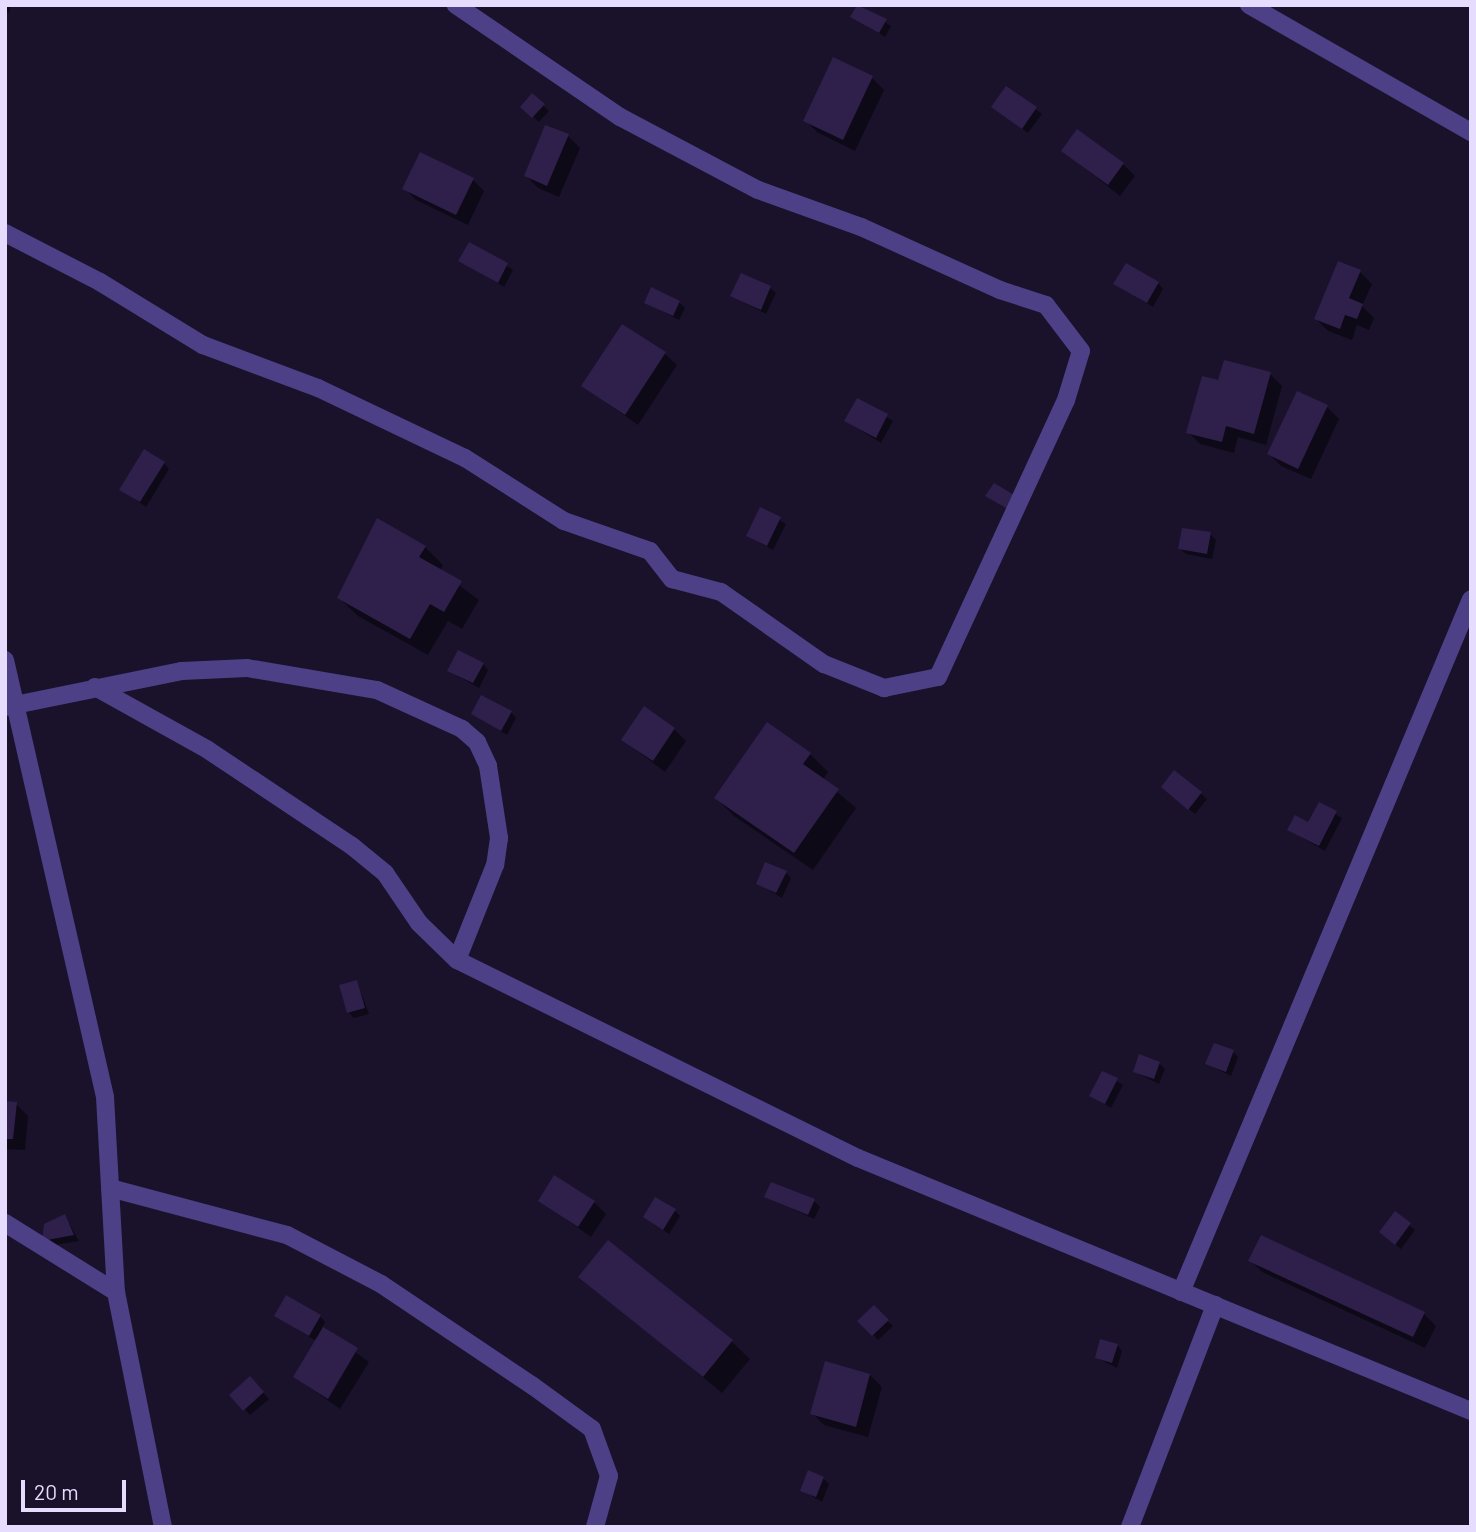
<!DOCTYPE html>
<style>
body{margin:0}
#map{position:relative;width:1476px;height:1532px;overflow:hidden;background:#1a122b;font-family:Barlow,sans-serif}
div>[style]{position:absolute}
.shadow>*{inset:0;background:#0007}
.building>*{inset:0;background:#2f1f4b}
.minor>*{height:18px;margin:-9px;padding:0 9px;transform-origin:9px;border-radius:9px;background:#4d4087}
span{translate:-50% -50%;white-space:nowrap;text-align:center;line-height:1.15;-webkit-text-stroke:7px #1a122b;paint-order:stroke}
.frame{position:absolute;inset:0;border:7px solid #e6ddfe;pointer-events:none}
.scale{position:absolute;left:21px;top:1480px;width:105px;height:32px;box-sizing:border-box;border:4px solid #e6ddfe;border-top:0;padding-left:9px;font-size:21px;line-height:24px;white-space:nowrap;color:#e6ddfe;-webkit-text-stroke:5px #1a122b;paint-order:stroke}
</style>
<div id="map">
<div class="shadow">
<i style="clip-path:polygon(5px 5px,11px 5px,9px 13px,5px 12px)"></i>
<i style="clip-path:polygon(858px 5px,891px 26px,885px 37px,852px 17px)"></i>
<i style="clip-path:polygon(834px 59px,872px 78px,884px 90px,855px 151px,817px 132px,805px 120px)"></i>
<i style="clip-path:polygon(1006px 88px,1042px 114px,1028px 133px,993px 107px)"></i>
<i style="clip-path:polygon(532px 95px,549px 111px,539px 122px,522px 107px)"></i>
<i style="clip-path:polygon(568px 136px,580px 148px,559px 197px,538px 188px,526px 176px)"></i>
<i style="clip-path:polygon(1063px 151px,1123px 164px,1135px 176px,1120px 196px)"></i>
<i style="clip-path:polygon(472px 179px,484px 191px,468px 225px,416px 200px,404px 188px)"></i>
<i style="clip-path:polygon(470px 244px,513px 270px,504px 287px,460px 261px)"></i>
<i style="clip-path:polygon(1360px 272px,1372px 284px,1362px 306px,1374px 318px,1369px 330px,1357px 325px,1352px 340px,1328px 331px,1316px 319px)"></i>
<i style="clip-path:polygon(1158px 283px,1163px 289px,1153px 307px,1115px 284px)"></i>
<i style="clip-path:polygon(770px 288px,776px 293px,766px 314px,733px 296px)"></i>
<i style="clip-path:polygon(679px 302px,685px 308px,679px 320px,646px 303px)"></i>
<i style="clip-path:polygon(665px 354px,677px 365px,638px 425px,583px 386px)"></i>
<i style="clip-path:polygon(1270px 374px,1282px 386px,1266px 445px,1238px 437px,1234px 453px,1200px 444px,1188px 432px,1219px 382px)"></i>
<i style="clip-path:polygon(1298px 393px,1327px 407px,1339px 419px,1311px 479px,1281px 466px,1269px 454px)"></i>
<i style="clip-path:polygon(858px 400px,893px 421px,881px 443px,846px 421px)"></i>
<i style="clip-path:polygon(164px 463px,169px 469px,146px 507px,122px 490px)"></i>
<i style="clip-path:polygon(761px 509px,786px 524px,773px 550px,748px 536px)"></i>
<i style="clip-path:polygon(377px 521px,425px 547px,443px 565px,440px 571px,479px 600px,462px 629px,448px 621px,428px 655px,358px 616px,339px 598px)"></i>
<i style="clip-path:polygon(1210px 534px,1216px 540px,1212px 559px,1186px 554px,1180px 549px)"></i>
<i style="clip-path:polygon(483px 664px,488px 670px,479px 688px,449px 671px)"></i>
<i style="clip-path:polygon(511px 712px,516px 718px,507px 735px,473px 714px)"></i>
<i style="clip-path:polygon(674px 729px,686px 741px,665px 772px,623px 740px)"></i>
<i style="clip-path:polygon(810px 754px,828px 772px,823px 780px,856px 808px,813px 870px,734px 816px,716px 798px)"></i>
<i style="clip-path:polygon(1175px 772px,1207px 799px,1195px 814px,1168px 793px)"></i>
<i style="clip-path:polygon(1320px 804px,1342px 818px,1325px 851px,1289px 830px,1309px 824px)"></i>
<i style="clip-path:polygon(786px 873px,791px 878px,782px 898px,758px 884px)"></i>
<i style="clip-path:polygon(357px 982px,369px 1014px,354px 1018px,348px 1012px)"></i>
<i style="clip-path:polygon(1233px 1052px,1238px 1057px,1231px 1076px,1207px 1064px)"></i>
<i style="clip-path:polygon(1159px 1063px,1165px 1069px,1159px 1084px,1135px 1072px)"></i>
<i style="clip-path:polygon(1103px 1073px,1123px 1085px,1111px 1108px,1092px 1096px)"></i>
<i style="clip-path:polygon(5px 1103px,16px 1104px,28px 1116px,25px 1150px,5px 1149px)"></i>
<i style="clip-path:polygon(766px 1197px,814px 1201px,820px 1207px,814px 1219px)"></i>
<i style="clip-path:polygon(540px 1201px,594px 1202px,606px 1214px,591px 1237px)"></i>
<i style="clip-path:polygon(675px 1211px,680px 1216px,669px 1234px,645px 1217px)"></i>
<i style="clip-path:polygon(1395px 1213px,1415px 1230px,1401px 1249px,1386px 1237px)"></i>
<i style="clip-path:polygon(65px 1216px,79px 1241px,49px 1246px,46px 1225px)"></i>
<i style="clip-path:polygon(1250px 1260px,1424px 1314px,1436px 1326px,1425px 1348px,1262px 1272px)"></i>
<i style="clip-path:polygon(581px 1277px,731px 1341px,750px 1359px,722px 1393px)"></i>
<i style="clip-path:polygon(874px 1308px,893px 1326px,878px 1340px,860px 1321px)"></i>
<i style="clip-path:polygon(276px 1316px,320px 1316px,325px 1322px,322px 1328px,369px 1362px,340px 1409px,295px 1377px,316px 1341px)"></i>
<i style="clip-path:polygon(1117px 1345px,1122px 1351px,1117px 1368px,1097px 1358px)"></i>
<i style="clip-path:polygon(870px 1375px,882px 1387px,868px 1437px,824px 1425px,812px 1413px)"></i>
<i style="clip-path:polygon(256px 1384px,269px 1399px,250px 1415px,232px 1395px)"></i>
<i style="clip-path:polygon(823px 1478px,829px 1484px,822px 1502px,802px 1490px)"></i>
</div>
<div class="building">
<i style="clip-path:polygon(857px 5px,887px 19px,879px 33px,850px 17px)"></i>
<i style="clip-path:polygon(833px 57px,873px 76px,843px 140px,803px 121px)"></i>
<i style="clip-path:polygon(1006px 86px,1037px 107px,1022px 129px,991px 107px)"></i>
<i style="clip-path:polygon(532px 93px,545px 104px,532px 118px,520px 107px)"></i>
<i style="clip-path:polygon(545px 125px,569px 134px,547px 186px,524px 176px)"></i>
<i style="clip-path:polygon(1077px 129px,1124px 163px,1108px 185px,1061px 151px)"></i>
<i style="clip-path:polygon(420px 152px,474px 178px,456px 215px,402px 189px)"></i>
<i style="clip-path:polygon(469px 242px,508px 263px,498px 283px,458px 261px)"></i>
<i style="clip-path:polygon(1338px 261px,1361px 270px,1349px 298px,1363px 304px,1357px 319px,1345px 315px,1340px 329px,1314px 319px)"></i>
<i style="clip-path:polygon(1126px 263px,1159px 282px,1147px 303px,1113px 284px)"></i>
<i style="clip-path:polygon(741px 273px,771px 286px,761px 310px,730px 296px)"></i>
<i style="clip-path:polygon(651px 287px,680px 301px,673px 316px,644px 303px)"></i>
<i style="clip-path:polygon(622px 324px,666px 352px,625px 415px,581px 386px)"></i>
<i style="clip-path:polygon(1224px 360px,1271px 372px,1254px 434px,1226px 426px,1222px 442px,1186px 433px,1202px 376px,1218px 380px)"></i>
<i style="clip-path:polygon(1297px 391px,1328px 405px,1298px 469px,1267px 454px)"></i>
<i style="clip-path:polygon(857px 398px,888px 414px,876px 438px,844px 421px)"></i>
<i style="clip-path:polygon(144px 449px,165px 462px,140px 502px,119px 490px)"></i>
<i style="clip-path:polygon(994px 483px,1021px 499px,1013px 512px,985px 496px)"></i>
<i style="clip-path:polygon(760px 507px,781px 517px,767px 546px,746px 536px)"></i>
<i style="clip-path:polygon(377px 518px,426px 546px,419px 557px,462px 581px,444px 612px,430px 604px,410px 639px,337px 598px)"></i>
<i style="clip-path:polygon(1182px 528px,1211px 532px,1207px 554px,1178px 549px)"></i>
<i style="clip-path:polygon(458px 650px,484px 663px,473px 683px,447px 671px)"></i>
<i style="clip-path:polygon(481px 695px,512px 711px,501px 731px,471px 714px)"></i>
<i style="clip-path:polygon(644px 706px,675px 728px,653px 761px,621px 740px)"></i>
<i style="clip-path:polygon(767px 722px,811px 753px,803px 764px,839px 789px,794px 853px,714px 798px)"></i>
<i style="clip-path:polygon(1174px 770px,1202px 792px,1188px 810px,1161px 787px)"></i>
<i style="clip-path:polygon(1319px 802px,1337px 811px,1319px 846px,1287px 830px,1295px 815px,1308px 822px)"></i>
<i style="clip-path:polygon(765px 862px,787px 871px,776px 893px,756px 884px)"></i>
<i style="clip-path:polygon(357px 980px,365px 1008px,347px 1013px,339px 985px)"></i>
<i style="clip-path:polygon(1214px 1043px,1234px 1050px,1226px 1072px,1205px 1064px)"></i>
<i style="clip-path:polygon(1139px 1054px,1160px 1062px,1154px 1079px,1133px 1072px)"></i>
<i style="clip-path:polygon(1102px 1071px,1118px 1078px,1105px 1104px,1089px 1096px)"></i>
<i style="clip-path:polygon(5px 1101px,17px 1102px,13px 1139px,5px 1139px)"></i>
<i style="clip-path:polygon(554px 1175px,595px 1201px,578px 1227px,538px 1201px)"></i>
<i style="clip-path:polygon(771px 1182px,815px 1199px,808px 1215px,764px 1197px)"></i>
<i style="clip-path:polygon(655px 1197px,676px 1209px,663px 1230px,643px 1217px)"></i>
<i style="clip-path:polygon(1395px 1211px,1411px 1223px,1395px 1245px,1379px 1232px)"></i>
<i style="clip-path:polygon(65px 1214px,74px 1235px,42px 1241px,44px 1224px)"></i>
<i style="clip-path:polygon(1261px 1235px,1425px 1312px,1413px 1337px,1248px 1261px)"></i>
<i style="clip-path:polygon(608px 1240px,733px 1340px,703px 1377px,578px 1277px)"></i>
<i style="clip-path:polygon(286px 1295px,321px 1315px,309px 1336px,274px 1316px)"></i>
<i style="clip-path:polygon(874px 1305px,889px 1320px,872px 1336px,857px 1321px)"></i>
<i style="clip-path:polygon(323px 1327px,358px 1348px,328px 1399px,293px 1377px)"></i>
<i style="clip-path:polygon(1100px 1339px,1118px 1344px,1112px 1363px,1095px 1358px)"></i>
<i style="clip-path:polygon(825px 1361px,870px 1374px,856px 1427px,810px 1414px)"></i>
<i style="clip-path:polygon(250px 1376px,264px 1392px,243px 1411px,229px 1395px)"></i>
<i style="clip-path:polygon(808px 1470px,824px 1477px,816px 1497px,800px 1491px)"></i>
</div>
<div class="minor">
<i style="left:1249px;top:5px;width:256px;rotate:29.8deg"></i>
<i style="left:5px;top:233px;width:107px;rotate:27.3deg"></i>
<i style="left:100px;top:282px;width:121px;rotate:31.5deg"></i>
<i style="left:203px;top:345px;width:123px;rotate:20.5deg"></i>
<i style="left:318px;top:388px;width:163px;rotate:25.5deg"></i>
<i style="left:465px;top:458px;width:117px;rotate:32.5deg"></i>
<i style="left:564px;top:521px;width:91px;rotate:19.2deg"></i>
<i style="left:650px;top:551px;width:36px;rotate:52deg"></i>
<i style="left:672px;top:579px;width:51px;rotate:14.9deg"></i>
<i style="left:721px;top:592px;width:126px;rotate:35deg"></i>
<i style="left:824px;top:664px;width:65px;rotate:21.8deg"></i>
<i style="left:884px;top:688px;width:55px;rotate:-11.5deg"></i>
<i style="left:938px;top:677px;width:305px;rotate:-65.2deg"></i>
<i style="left:1066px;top:400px;width:51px;rotate:-73deg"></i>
<i style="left:1081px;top:351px;width:58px;rotate:-127.3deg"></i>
<i style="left:1046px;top:305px;width:48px;rotate:-161.9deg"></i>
<i style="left:1000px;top:290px;width:153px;rotate:-155.6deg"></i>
<i style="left:861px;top:227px;width:109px;rotate:-160.2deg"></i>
<i style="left:758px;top:190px;width:156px;rotate:-152.1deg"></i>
<i style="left:620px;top:117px;width:199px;rotate:-145.7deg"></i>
<i style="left:5px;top:660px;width:448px;rotate:77.1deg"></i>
<i style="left:105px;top:1097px;width:195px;rotate:86.8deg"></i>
<i style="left:116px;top:1292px;width:240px;rotate:78.7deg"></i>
<i style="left:95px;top:687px;width:129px;rotate:29.1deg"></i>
<i style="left:208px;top:750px;width:173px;rotate:33.7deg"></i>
<i style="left:352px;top:846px;width:43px;rotate:39.3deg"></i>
<i style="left:385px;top:873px;width:60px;rotate:55.8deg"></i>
<i style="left:419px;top:923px;width:53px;rotate:44.2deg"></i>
<i style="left:457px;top:960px;width:447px;rotate:26.3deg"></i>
<i style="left:858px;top:1158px;width:663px;rotate:22.43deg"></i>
<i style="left:5px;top:707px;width:181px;rotate:-11.5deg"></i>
<i style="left:182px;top:671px;width:65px;rotate:-2.6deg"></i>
<i style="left:247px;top:668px;width:132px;rotate:9.6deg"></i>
<i style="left:377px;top:690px;width:94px;rotate:24.6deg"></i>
<i style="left:462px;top:729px;width:20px;rotate:41deg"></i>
<i style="left:477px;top:742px;width:26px;rotate:65deg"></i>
<i style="left:488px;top:766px;width:73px;rotate:81.3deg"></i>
<i style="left:499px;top:838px;width:27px;rotate:98deg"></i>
<i style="left:495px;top:865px;width:102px;rotate:111.8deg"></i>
<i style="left:110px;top:1188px;width:183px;rotate:14.9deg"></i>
<i style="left:287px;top:1235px;width:106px;rotate:27.5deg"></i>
<i style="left:381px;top:1284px;width:183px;rotate:33.9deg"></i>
<i style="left:533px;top:1386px;width:73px;rotate:36.1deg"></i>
<i style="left:592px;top:1429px;width:50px;rotate:70.1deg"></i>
<i style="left:609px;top:1476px;width:53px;rotate:105.4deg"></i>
<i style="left:5px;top:1223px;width:131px;rotate:31.9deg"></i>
<i style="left:1181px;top:1292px;width:751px;rotate:-67.29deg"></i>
<i style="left:1130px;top:1527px;width:238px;rotate:-69deg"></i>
</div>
<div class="frame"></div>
<div class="scale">20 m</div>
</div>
